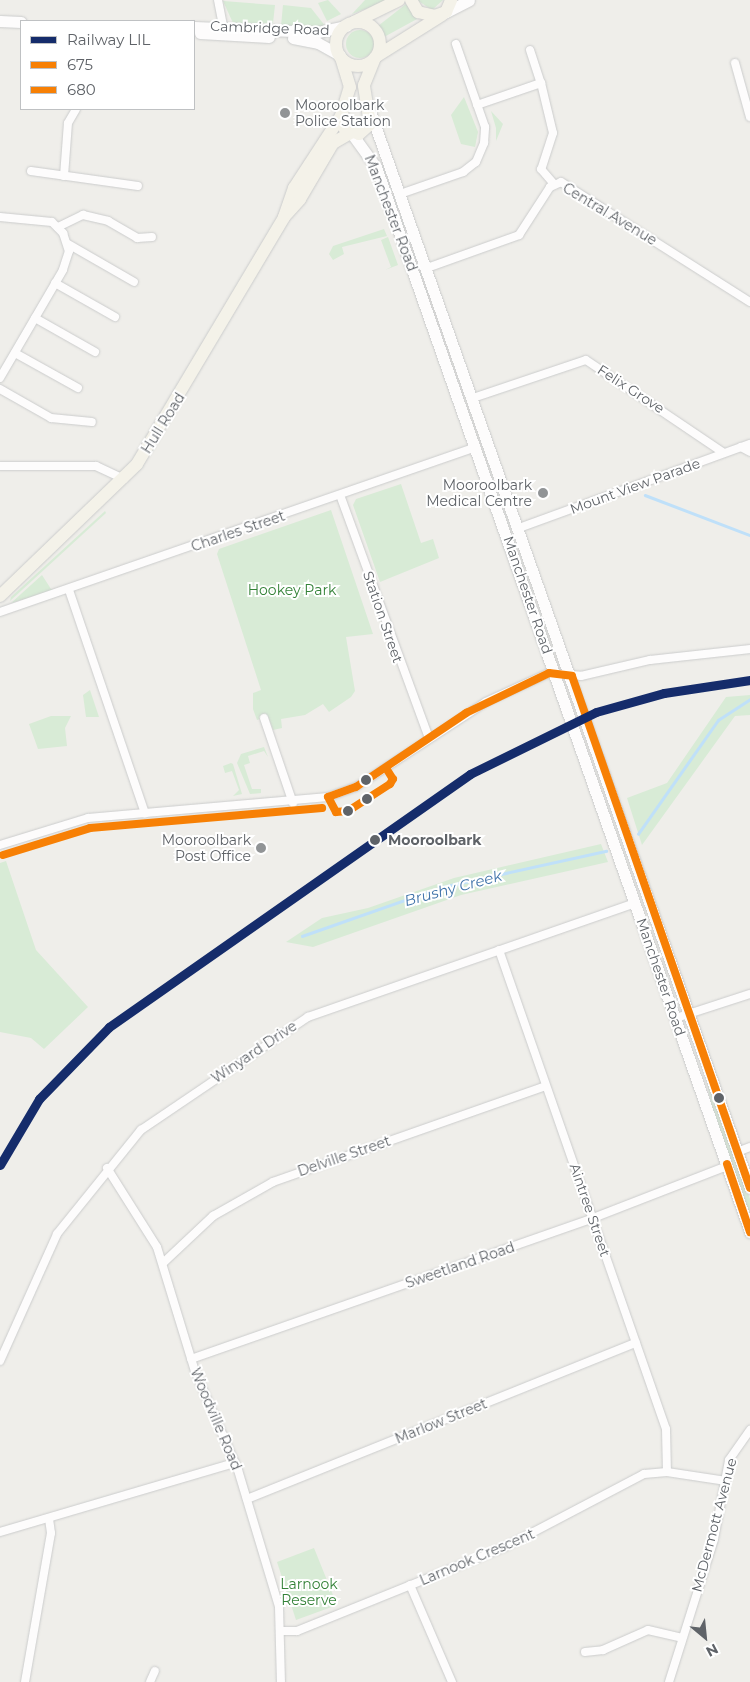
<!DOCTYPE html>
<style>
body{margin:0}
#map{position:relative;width:750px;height:1682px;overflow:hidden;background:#efeeea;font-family:Montserrat,sans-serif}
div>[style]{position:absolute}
.green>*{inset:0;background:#d8ebd6}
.round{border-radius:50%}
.stream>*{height:2.5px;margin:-1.25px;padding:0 1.25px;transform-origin:1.25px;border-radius:1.25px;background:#bfe0f9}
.roads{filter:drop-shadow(0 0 1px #cbcccc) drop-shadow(0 0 1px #cbcccc)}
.minor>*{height:8px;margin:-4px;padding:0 4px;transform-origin:4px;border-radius:4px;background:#fdfcfc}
.secondary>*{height:11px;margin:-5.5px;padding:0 5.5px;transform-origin:5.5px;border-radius:5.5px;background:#fdfcfc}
.primary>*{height:12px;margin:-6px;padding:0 6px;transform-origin:6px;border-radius:6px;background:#f4f2e9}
.primary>.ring{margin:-6px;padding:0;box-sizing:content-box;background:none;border:12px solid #f4f2e9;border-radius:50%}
.bus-1>*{height:8px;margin:-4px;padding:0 4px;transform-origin:4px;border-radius:4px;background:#f78005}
.bus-2>*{height:8px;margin:-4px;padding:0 4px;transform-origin:4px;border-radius:4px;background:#f78005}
.rail-1>*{height:9px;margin:-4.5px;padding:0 4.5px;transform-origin:4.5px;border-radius:4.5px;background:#152c6b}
.dots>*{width:14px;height:14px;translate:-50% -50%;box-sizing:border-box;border:2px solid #fff;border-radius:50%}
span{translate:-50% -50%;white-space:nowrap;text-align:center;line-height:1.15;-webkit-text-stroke:4px #fff;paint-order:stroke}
.street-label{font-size:14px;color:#5f6368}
.poi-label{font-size:14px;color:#5f6368}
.left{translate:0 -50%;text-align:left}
.right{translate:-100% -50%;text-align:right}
.park-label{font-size:14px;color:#348238}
.stop-label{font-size:14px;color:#5f6368;font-weight:700}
.water-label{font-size:15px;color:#4174aa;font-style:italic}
.legend{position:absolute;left:20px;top:20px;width:175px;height:90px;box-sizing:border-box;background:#fff;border:1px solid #bfc1c3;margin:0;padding:6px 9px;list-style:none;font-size:15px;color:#5f6368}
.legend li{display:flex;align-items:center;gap:10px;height:25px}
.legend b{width:25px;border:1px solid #bfc1c3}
.north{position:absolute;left:680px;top:1612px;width:50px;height:50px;-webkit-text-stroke:4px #fff;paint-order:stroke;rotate:152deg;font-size:14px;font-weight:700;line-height:20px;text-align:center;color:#5f6368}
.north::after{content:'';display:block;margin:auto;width:18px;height:22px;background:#5f6368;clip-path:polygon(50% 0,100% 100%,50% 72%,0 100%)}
</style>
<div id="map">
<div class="green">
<i style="clip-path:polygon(328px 0,341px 14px,327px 21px,318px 3px)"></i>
<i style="clip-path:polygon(365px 0,389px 0,352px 14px)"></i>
<i style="clip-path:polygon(417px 0,443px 0,432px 10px)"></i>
<i style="clip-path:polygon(223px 1px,275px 5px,273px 23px,233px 23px)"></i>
<i style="clip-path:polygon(406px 4px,417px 19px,384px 37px,378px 26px)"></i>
<i style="clip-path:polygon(283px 5px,311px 8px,326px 27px,281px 26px)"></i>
<i class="round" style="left:346px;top:30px;width:28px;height:28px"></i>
<i style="clip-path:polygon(464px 97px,478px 132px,475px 147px,461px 144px,451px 115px)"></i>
<i style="clip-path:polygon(491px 111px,503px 124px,496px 141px,496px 128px)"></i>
<i style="clip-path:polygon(384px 229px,387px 236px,342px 247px,344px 254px,333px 260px,329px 254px,333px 246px)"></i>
<i style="clip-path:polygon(388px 237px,398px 265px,385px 270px,391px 267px,381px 240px)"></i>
<i style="clip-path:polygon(401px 484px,421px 543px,433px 539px,439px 558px,380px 582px,353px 505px,356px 499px)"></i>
<i style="clip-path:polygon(331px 510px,373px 634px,346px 637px,355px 691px,351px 697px,329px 712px,323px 704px,305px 715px,281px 719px,282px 728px,273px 730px,268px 716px,257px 720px,253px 709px,253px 693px,261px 690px,217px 554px,219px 549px)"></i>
<i style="clip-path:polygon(105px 511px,106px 513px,10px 601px,11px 597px)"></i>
<i style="clip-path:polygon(42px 575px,51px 589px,59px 589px,11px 603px)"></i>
<i style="clip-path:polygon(90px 690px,99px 717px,86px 717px,83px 695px)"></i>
<i style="clip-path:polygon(750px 695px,750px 715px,735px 716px,642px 845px,627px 798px,667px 783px,726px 697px)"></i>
<i style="clip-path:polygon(51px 716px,71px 716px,65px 728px,67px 746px,38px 749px,29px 724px)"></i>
<i style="clip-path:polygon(264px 747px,268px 757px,264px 751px,248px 756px,250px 763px,244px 765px,252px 789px,261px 789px,261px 793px,250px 794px,237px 763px,241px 754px)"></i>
<i style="clip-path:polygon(231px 763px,233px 764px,242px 794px,233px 796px,239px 790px,232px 771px,225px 773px,223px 766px)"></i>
<i style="clip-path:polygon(601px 844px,608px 862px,461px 895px,313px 947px,286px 942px,322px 918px,368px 908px,454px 878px)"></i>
<i style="clip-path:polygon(6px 861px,36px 950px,88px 1007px,44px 1049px,31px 1038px,0 1032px,0 863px)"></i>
<i style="clip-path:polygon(704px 1068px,750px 1199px,750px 1217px,712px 1108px)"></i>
<i style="clip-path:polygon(314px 1548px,337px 1605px,296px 1620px,277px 1562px)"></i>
</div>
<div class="stream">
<i style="left:645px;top:495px;width:112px;rotate:20.9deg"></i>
<i style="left:638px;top:834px;width:139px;rotate:-54.9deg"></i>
<i style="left:718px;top:720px;width:38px;rotate:-33deg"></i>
<i style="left:302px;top:936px;width:148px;rotate:-19.3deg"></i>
<i style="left:442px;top:887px;width:168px;rotate:-12.4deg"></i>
</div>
<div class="roads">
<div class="minor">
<i style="left:218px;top:0;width:26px;rotate:79deg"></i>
<i style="left:530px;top:50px;width:35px;rotate:72deg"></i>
<i style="left:735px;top:63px;width:56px;rotate:74.5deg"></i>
<i style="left:477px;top:105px;width:68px;rotate:-19deg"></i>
<i style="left:541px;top:83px;width:51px;rotate:76.5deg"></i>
<i style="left:553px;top:133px;width:38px;rotate:108deg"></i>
<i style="left:541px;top:169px;width:20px;rotate:49deg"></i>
<i style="left:31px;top:171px;width:108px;rotate:8deg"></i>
<i style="left:64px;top:176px;width:53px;rotate:-85.7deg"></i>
<i style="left:68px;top:123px;width:16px;rotate:-60deg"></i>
<i style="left:400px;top:194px;width:67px;rotate:-19.2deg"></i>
<i style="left:463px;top:172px;width:16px;rotate:-38deg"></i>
<i style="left:476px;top:162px;width:21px;rotate:-67deg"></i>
<i style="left:484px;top:143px;width:16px;rotate:-86deg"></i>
<i style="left:485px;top:127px;width:88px;rotate:-109.3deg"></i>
<i style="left:0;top:217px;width:52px;rotate:5.5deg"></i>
<i style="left:52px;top:222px;width:16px;rotate:45deg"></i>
<i style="left:63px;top:233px;width:19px;rotate:72deg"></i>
<i style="left:69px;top:251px;width:20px;rotate:108deg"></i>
<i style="left:63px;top:270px;width:125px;rotate:120.3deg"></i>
<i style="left:58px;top:227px;width:28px;rotate:-26deg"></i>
<i style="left:83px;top:215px;width:26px;rotate:13deg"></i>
<i style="left:108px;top:221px;width:34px;rotate:30deg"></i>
<i style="left:137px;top:238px;width:15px;rotate:-4deg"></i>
<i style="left:68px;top:244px;width:76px;rotate:29.9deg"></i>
<i style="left:427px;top:268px;width:98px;rotate:-19.7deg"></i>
<i style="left:519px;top:235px;width:57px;rotate:-57.1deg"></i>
<i style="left:550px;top:187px;width:12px;rotate:-24deg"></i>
<i style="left:561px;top:182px;width:224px;rotate:32.4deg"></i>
<i style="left:55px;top:283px;width:69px;rotate:29.5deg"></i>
<i style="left:35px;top:318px;width:69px;rotate:29.5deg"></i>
<i style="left:15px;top:353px;width:72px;rotate:29.1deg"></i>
<i style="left:0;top:389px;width:59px;rotate:29.6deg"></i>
<i style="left:51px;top:418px;width:41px;rotate:5.6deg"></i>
<i style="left:473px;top:398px;width:119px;rotate:-18.6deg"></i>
<i style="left:586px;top:360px;width:166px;rotate:34deg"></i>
<i style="left:741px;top:447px;width:10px;rotate:29deg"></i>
<i style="left:0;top:466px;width:96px"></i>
<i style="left:96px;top:466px;width:31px;rotate:25deg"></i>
<i style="left:340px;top:495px;width:259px;rotate:69.9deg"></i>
<i style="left:519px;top:528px;width:246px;rotate:-20deg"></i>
<i style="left:69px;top:590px;width:236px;rotate:71.2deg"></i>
<i style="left:0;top:612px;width:504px;rotate:-19.12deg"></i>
<i style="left:264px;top:718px;width:90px;rotate:71.2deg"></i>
<i style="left:0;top:845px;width:92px;rotate:-17.1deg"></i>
<i style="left:88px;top:818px;width:241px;rotate:-5deg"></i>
<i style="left:328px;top:797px;width:30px;rotate:-20deg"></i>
<i style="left:356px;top:787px;width:155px;rotate:-33.2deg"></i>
<i style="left:486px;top:702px;width:69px;rotate:-24.7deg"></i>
<i style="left:549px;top:673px;width:32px;rotate:5deg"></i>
<i style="left:581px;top:676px;width:71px;rotate:-13.1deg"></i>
<i style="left:650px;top:660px;width:101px;rotate:-6.3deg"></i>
<i style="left:499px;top:950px;width:507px;rotate:70.78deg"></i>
<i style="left:666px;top:1429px;width:43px;rotate:88.7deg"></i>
<i style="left:676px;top:1018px;width:78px;rotate:-18deg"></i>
<i style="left:737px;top:1152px;width:14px;rotate:-21deg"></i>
<i style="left:107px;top:1168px;width:93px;rotate:57.7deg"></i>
<i style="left:157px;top:1247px;width:130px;rotate:73deg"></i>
<i style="left:195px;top:1371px;width:108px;rotate:66.5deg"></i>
<i style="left:238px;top:1470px;width:143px;rotate:73.3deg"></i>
<i style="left:279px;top:1607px;width:75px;rotate:88.5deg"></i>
<i style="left:163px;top:1263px;width:69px;rotate:-43.2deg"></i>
<i style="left:213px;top:1216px;width:69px;rotate:-29.5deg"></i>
<i style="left:273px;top:1182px;width:289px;rotate:-19.4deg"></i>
<i style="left:191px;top:1359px;width:426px;rotate:-19.3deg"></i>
<i style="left:593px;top:1218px;width:144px;rotate:-21.2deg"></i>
<i style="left:0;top:1361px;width:139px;rotate:-65.8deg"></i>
<i style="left:57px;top:1234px;width:134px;rotate:-51.1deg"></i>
<i style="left:141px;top:1130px;width:202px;rotate:-34.1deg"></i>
<i style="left:308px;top:1017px;width:346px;rotate:-19.2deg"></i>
<i style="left:247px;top:1499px;width:419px;rotate:-21.9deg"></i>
<i style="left:0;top:1532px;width:245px;rotate:-16.4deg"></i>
<i style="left:410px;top:1585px;width:106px;rotate:66.6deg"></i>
<i style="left:282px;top:1631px;width:15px"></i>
<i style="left:297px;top:1631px;width:224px;rotate:-22deg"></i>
<i style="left:505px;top:1547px;width:157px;rotate:-27.7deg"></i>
<i style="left:644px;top:1474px;width:23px;rotate:-5deg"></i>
<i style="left:667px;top:1472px;width:60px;rotate:8.7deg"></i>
<i style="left:585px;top:1652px;width:18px;rotate:-6deg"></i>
<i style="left:603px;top:1650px;width:49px;rotate:-24deg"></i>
<i style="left:648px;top:1630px;width:35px;rotate:13deg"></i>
<i style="left:25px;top:1682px;width:151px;rotate:-80.1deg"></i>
<i style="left:51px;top:1533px;width:15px;rotate:-98deg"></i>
<i style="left:150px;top:1682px;width:12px;rotate:-66deg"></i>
<i style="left:669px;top:1682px;width:150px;rotate:-72.5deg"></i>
<i style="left:714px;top:1539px;width:80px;rotate:-79.2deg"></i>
<i style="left:729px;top:1460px;width:37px;rotate:-55deg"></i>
</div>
<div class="secondary">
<i style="left:444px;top:13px;width:28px;rotate:-27deg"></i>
<i style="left:0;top:21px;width:21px;rotate:3deg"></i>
<i style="left:194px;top:27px;width:124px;rotate:2.3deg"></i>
<i style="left:318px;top:32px;width:29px;rotate:-12deg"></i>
<i style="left:200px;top:33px;width:69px;rotate:3.3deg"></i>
<i style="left:293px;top:38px;width:25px;rotate:11deg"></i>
<i style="left:318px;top:43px;width:25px;rotate:29deg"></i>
<i style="left:371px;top:114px;width:1139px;rotate:70.56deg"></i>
<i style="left:352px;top:134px;width:41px;rotate:54deg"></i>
<i style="left:376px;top:167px;width:1129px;rotate:70.65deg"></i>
</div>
<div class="primary">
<i style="left:411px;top:0;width:14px;rotate:60deg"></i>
<i style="left:418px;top:12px;width:17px;rotate:13deg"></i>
<i style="left:435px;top:16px;width:12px;rotate:-20deg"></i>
<i style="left:446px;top:12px;width:13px;rotate:-67deg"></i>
<i style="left:354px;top:22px;width:50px;rotate:-26.1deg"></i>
<i class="ring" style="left:336px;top:22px;width:32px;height:32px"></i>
<i style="left:377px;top:56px;width:77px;rotate:-32.2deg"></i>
<i style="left:344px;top:128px;width:16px;rotate:22deg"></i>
<i style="left:359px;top:134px;width:15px;rotate:-42deg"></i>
<i style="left:370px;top:124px;width:39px;rotate:-99deg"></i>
<i style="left:364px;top:85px;width:29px;rotate:-68deg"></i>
<i style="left:284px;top:217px;width:31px;rotate:-71deg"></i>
<i style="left:294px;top:188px;width:86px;rotate:-56.9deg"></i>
<i style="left:341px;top:116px;width:30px;rotate:-73deg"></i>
<i style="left:350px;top:87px;width:30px;rotate:-107deg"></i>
<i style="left:0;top:596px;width:190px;rotate:-43.9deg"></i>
<i style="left:137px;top:464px;width:287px;rotate:-59.2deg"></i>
<i style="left:284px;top:217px;width:24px;rotate:-48deg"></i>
<i style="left:300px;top:199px;width:65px;rotate:-59.5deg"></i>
<i style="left:333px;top:143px;width:20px;rotate:-30deg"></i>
</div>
</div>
<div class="bus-1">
<i style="left:386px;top:768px;width:13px;rotate:58deg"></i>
<i style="left:393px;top:779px;width:6px;rotate:121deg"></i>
<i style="left:390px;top:784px;width:50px;rotate:147.3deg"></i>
<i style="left:348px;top:811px;width:12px;rotate:175deg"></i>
<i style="left:336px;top:812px;width:17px;rotate:-118deg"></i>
<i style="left:328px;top:797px;width:30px;rotate:-20deg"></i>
<i style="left:356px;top:787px;width:133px;rotate:-33.9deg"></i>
<i style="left:466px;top:713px;width:92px;rotate:-25.7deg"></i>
<i style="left:549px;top:673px;width:23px;rotate:7deg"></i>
<i style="left:572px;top:676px;width:542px;rotate:70.83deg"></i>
<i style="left:727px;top:1164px;width:72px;rotate:71.3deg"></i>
</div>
<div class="bus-2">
<i style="left:3px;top:855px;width:91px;rotate:-17.2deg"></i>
<i style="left:90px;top:828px;width:233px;rotate:-4.9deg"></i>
</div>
<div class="rail-1">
<i style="left:0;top:1165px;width:77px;rotate:-59.4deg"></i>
<i style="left:39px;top:1099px;width:100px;rotate:-45.8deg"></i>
<i style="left:109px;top:1027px;width:441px;rotate:-35deg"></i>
<i style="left:470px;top:774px;width:140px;rotate:-26.2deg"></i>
<i style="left:596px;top:712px;width:71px;rotate:-15.6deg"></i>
<i style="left:664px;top:693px;width:87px;rotate:-8.6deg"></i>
</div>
<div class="dots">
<i style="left:285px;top:113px;background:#919496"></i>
<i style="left:543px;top:493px;background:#919496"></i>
<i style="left:366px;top:780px;background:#5f6368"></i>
<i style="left:367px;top:799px;background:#5f6368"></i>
<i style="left:348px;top:811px;background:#5f6368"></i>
<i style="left:375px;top:840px;background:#5f6368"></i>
<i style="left:261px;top:848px;background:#919496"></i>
<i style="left:719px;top:1098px;background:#5f6368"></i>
</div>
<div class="street-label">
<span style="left:270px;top:28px;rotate:2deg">Cambridge Road</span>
<span style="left:391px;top:213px;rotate:69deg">Manchester Road</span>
<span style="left:610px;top:214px;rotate:31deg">Central Avenue</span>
<span style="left:631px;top:389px;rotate:33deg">Felix Grove</span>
<span style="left:163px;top:423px;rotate:-58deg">Hull Road</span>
<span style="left:635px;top:486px;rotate:-20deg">Mount View Parade</span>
<span style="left:238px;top:531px;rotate:-19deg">Charles Street</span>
<span style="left:528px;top:595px;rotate:71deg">Manchester Road</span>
<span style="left:383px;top:617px;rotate:71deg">Station Street</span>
<span style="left:661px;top:977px;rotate:71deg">Manchester Road</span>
<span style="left:254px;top:1052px;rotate:-34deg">Winyard Drive</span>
<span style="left:344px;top:1156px;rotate:-19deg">Delville Street</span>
<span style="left:590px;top:1210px;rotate:71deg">Aintree Street</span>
<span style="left:460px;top:1265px;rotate:-19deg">Sweetland Road</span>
<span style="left:216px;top:1419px;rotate:67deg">Woodville Road</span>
<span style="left:441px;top:1421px;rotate:-22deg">Marlow Street</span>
<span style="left:714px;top:1525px;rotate:-75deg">McDermott Avenue</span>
<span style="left:477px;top:1557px;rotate:-23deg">Larnook Crescent</span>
</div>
<div class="poi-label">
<span class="left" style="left:295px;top:113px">Mooroolbark<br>Police Station</span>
<span class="right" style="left:532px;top:493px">Mooroolbark<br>Medical Centre</span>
<span class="right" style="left:251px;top:848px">Mooroolbark<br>Post Office</span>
</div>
<div class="park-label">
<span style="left:292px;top:590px">Hookey Park</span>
<span style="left:309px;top:1592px">Larnook<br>Reserve</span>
</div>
<div class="stop-label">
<span class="left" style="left:388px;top:840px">Mooroolbark</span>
</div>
<div class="water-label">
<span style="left:453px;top:888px;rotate:-15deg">Brushy Creek</span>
</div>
<ul class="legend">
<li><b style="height:6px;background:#152c6b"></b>Railway LIL</li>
<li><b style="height:6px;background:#f78005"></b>675</li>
<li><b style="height:6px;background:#f78005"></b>680</li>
</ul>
<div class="north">N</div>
</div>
